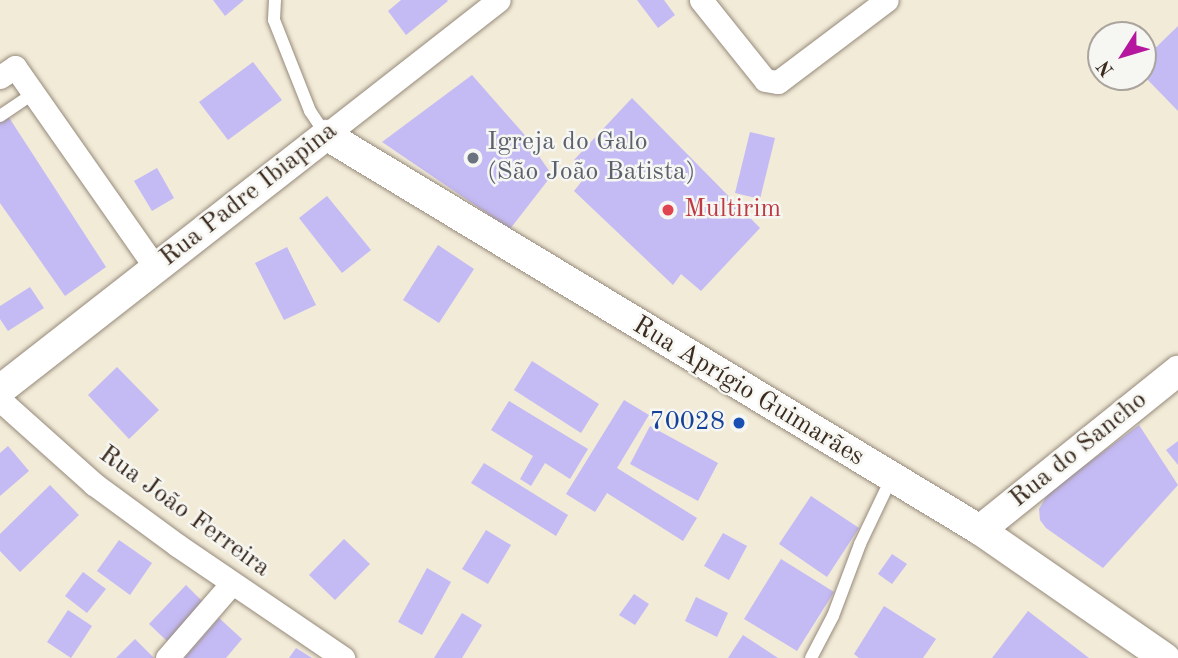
<!DOCTYPE html>
<meta charset="utf-8">
<style>
body{margin:0}
#map{position:relative;width:1178px;height:658px;overflow:hidden;background:#f2ebd8;font-family:"Old Standard TT",serif}
div>[style]{position:absolute}
.building>*{inset:0;background:#c4baf4}
.roads{filter:drop-shadow(0 0 2px #968a7b) drop-shadow(0 0 2px #968a7b)}
.service>*{height:12px;margin:-6px;padding:0 6px;transform-origin:6px;border-radius:6px;background:#fff}
.minor>*{height:23px;margin:-11.5px;padding:0 11.5px;transform-origin:11.5px;border-radius:11.5px;background:#fff}
.tertiary>*{height:30px;margin:-15px;padding:0 15px;transform-origin:15px;border-radius:15px;background:#fff}
.dots>*{width:19px;height:19px;translate:-50% -50%;box-sizing:border-box;border:4px solid #f6f6f2;border-radius:50%}
span{translate:-50% -50%;white-space:nowrap;text-align:center;line-height:1.15;-webkit-text-stroke:5px #f6f6f2;paint-order:stroke}
.worship-label{font-size:26px;color:#5b616d}
.left{translate:0 -50%;text-align:left}
.street-label{font-size:26px;color:#3b2a1e}
.health-label{font-size:26px;color:#be3a42}
.transit-label{font-size:26px;color:#164399}
.right{translate:-100% -50%;text-align:right}
.north{position:absolute;left:1087px;top:21px;width:70px;height:70px;box-sizing:border-box;background:#f6f6f2;border:2px solid #aba49d;border-radius:50%;rotate:233deg;font-size:19px;font-weight:700;line-height:28px;text-align:center;color:#3b2a1e}
.north::after{content:'';display:block;margin:auto;width:24px;height:32px;background:#b5179e;clip-path:polygon(50% 0,100% 100%,50% 72%,0 100%)}
</style>
<div id="map">
<div class="building">
<i style="clip-path:polygon(213px 0,244px 0,225px 16px)"></i>
<i style="clip-path:polygon(401px 0,447px 0,448px 1px,406px 35px,388px 11px)"></i>
<i style="clip-path:polygon(637px 0,664px 0,675px 15px,658px 28px)"></i>
<i style="clip-path:polygon(1178px 26px,1178px 111px,1143px 75px,1143px 60px)"></i>
<i style="clip-path:polygon(253px 62px,282px 100px,228px 140px,199px 102px)"></i>
<i style="clip-path:polygon(472px 75px,523px 133px,552px 175px,510px 229px,382px 142px)"></i>
<i style="clip-path:polygon(632px 98px,760px 228px,701px 291px,681px 274px,673px 285px,574px 191px,586px 176px,574px 160px)"></i>
<i style="clip-path:polygon(8px 116px,106px 267px,65px 296px,0 203px,0 122px)"></i>
<i style="clip-path:polygon(750px 132px,775px 138px,760px 199px,735px 193px)"></i>
<i style="clip-path:polygon(157px 168px,174px 198px,152px 211px,134px 181px)"></i>
<i style="clip-path:polygon(327px 196px,371px 250px,342px 273px,299px 218px)"></i>
<i style="clip-path:polygon(438px 245px,474px 269px,439px 323px,403px 300px)"></i>
<i style="clip-path:polygon(287px 247px,316px 305px,284px 320px,255px 263px)"></i>
<i style="clip-path:polygon(30px 287px,44px 308px,8px 331px,0 319px,0 306px)"></i>
<i style="clip-path:polygon(532px 361px,599px 404px,581px 433px,514px 390px)"></i>
<i style="clip-path:polygon(117px 367px,159px 410px,129px 439px,88px 395px)"></i>
<i style="clip-path:polygon(624px 400px,649px 415px,617px 468px,697px 518px,683px 541px,607px 493px,595px 512px,566px 494px)"></i>
<i style="clip-path:polygon(509px 401px,588px 449px,570px 479px,545px 463px,531px 486px,520px 479px,533px 456px,491px 430px)"></i>
<i style="clip-path:polygon(1139px 425px,1178px 485px,1103px 568px,1046px 528px,1040px 520px,1039px 509px,1049px 492px)"></i>
<i style="clip-path:polygon(650px 426px,718px 463px,698px 501px,630px 464px)"></i>
<i style="clip-path:polygon(1178px 441px,1178px 465px,1166px 450px)"></i>
<i style="clip-path:polygon(8px 446px,29px 471px,0 496px,0 453px)"></i>
<i style="clip-path:polygon(484px 463px,568px 515px,556px 536px,471px 483px)"></i>
<i style="clip-path:polygon(50px 485px,79px 515px,20px 572px,0 551px,0 534px)"></i>
<i style="clip-path:polygon(811px 496px,859px 528px,827px 577px,779px 544px)"></i>
<i style="clip-path:polygon(486px 530px,511px 545px,488px 584px,462px 569px)"></i>
<i style="clip-path:polygon(723px 533px,747px 546px,729px 580px,704px 566px)"></i>
<i style="clip-path:polygon(344px 539px,370px 564px,335px 600px,309px 575px)"></i>
<i style="clip-path:polygon(119px 540px,152px 563px,130px 595px,97px 571px)"></i>
<i style="clip-path:polygon(892px 554px,907px 564px,892px 584px,878px 574px)"></i>
<i style="clip-path:polygon(781px 559px,834px 592px,797px 651px,744px 619px)"></i>
<i style="clip-path:polygon(427px 568px,451px 582px,422px 635px,398px 622px)"></i>
<i style="clip-path:polygon(83px 572px,106px 589px,87px 613px,65px 596px)"></i>
<i style="clip-path:polygon(186px 585px,204px 603px,167px 641px,149px 624px)"></i>
<i style="clip-path:polygon(634px 594px,649px 604px,635px 625px,619px 615px)"></i>
<i style="clip-path:polygon(696px 597px,728px 613px,717px 637px,685px 621px)"></i>
<i style="clip-path:polygon(884px 606px,936px 639px,923px 658px,859px 658px,854px 654px)"></i>
<i style="clip-path:polygon(68px 610px,92px 626px,71px 658px,47px 642px)"></i>
<i style="clip-path:polygon(1028px 611px,1089px 658px,992px 658px)"></i>
<i style="clip-path:polygon(462px 613px,482px 625px,462px 658px,434px 658px)"></i>
<i style="clip-path:polygon(219px 618px,242px 639px,226px 658px,184px 658px)"></i>
<i style="clip-path:polygon(743px 635px,778px 658px,728px 658px)"></i>
<i style="clip-path:polygon(135px 639px,154px 658px,116px 658px)"></i>
<i style="clip-path:polygon(296px 648px,312px 658px,289px 658px)"></i>
</div>
<div class="roads">
<div class="service">
<i style="left:275px;top:0;width:20px;rotate:93deg"></i>
<i style="left:274px;top:20px;width:98px;rotate:68.4deg"></i>
<i style="left:310px;top:111px;width:29px;rotate:56deg"></i>
<i style="left:0;top:116px;width:40px;rotate:-34deg"></i>
<i style="left:811px;top:658px;width:47px;rotate:-62.4deg"></i>
<i style="left:833px;top:616px;width:77px;rotate:-69.4deg"></i>
<i style="left:860px;top:544px;width:72px;rotate:-64.5deg"></i>
</div>
<div class="minor">
<i style="left:701px;top:0;width:102px;rotate:51.3deg"></i>
<i style="left:765px;top:80px;width:13px;rotate:9deg"></i>
<i style="left:778px;top:82px;width:136px;rotate:-37deg"></i>
<i style="left:0;top:77px;width:18px;rotate:-34deg"></i>
<i style="left:15px;top:67px;width:246px;rotate:55deg"></i>
<i style="left:326px;top:135px;width:219px;rotate:-38deg"></i>
<i style="left:0;top:400px;width:126px;rotate:41.8deg"></i>
<i style="left:94px;top:484px;width:103px;rotate:36.3deg"></i>
<i style="left:177px;top:545px;width:201px;rotate:34.2deg"></i>
<i style="left:167px;top:658px;width:99px;rotate:-49.1deg"></i>
</div>
<div class="tertiary">
<i style="left:0;top:390px;width:414px;rotate:-38deg"></i>
<i style="left:326px;top:135px;width:764px;rotate:31.13deg"></i>
<i style="left:980px;top:530px;width:225px;rotate:34.7deg"></i>
<i style="left:980px;top:530px;width:254px;rotate:-38.8deg"></i>
</div>
</div>
<div class="dots">
<i style="left:473px;top:158px;background:#6b7280"></i>
<i style="left:668px;top:210px;background:#e0444e"></i>
<i style="left:739px;top:423px;background:#1a4fb4"></i>
</div>
<div class="worship-label">
<span class="left" style="left:487px;top:158px">Igreja do Galo<br>(São João Batista)</span>
</div>
<div class="street-label">
<span style="left:249px;top:195px;rotate:-38deg">Rua Padre Ibiapina</span>
<span style="left:748px;top:392px;rotate:31deg">Rua Aprígio Guimarães</span>
<span style="left:1079px;top:450px;rotate:-39deg">Rua do Sancho</span>
<span style="left:184px;top:512px;rotate:36deg">Rua João Ferreira</span>
</div>
<div class="health-label">
<span class="left" style="left:684px;top:210px">Multirim</span>
</div>
<div class="transit-label">
<span class="right" style="left:725px;top:423px">70028</span>
</div>
<div class="north">N</div>
</div>
